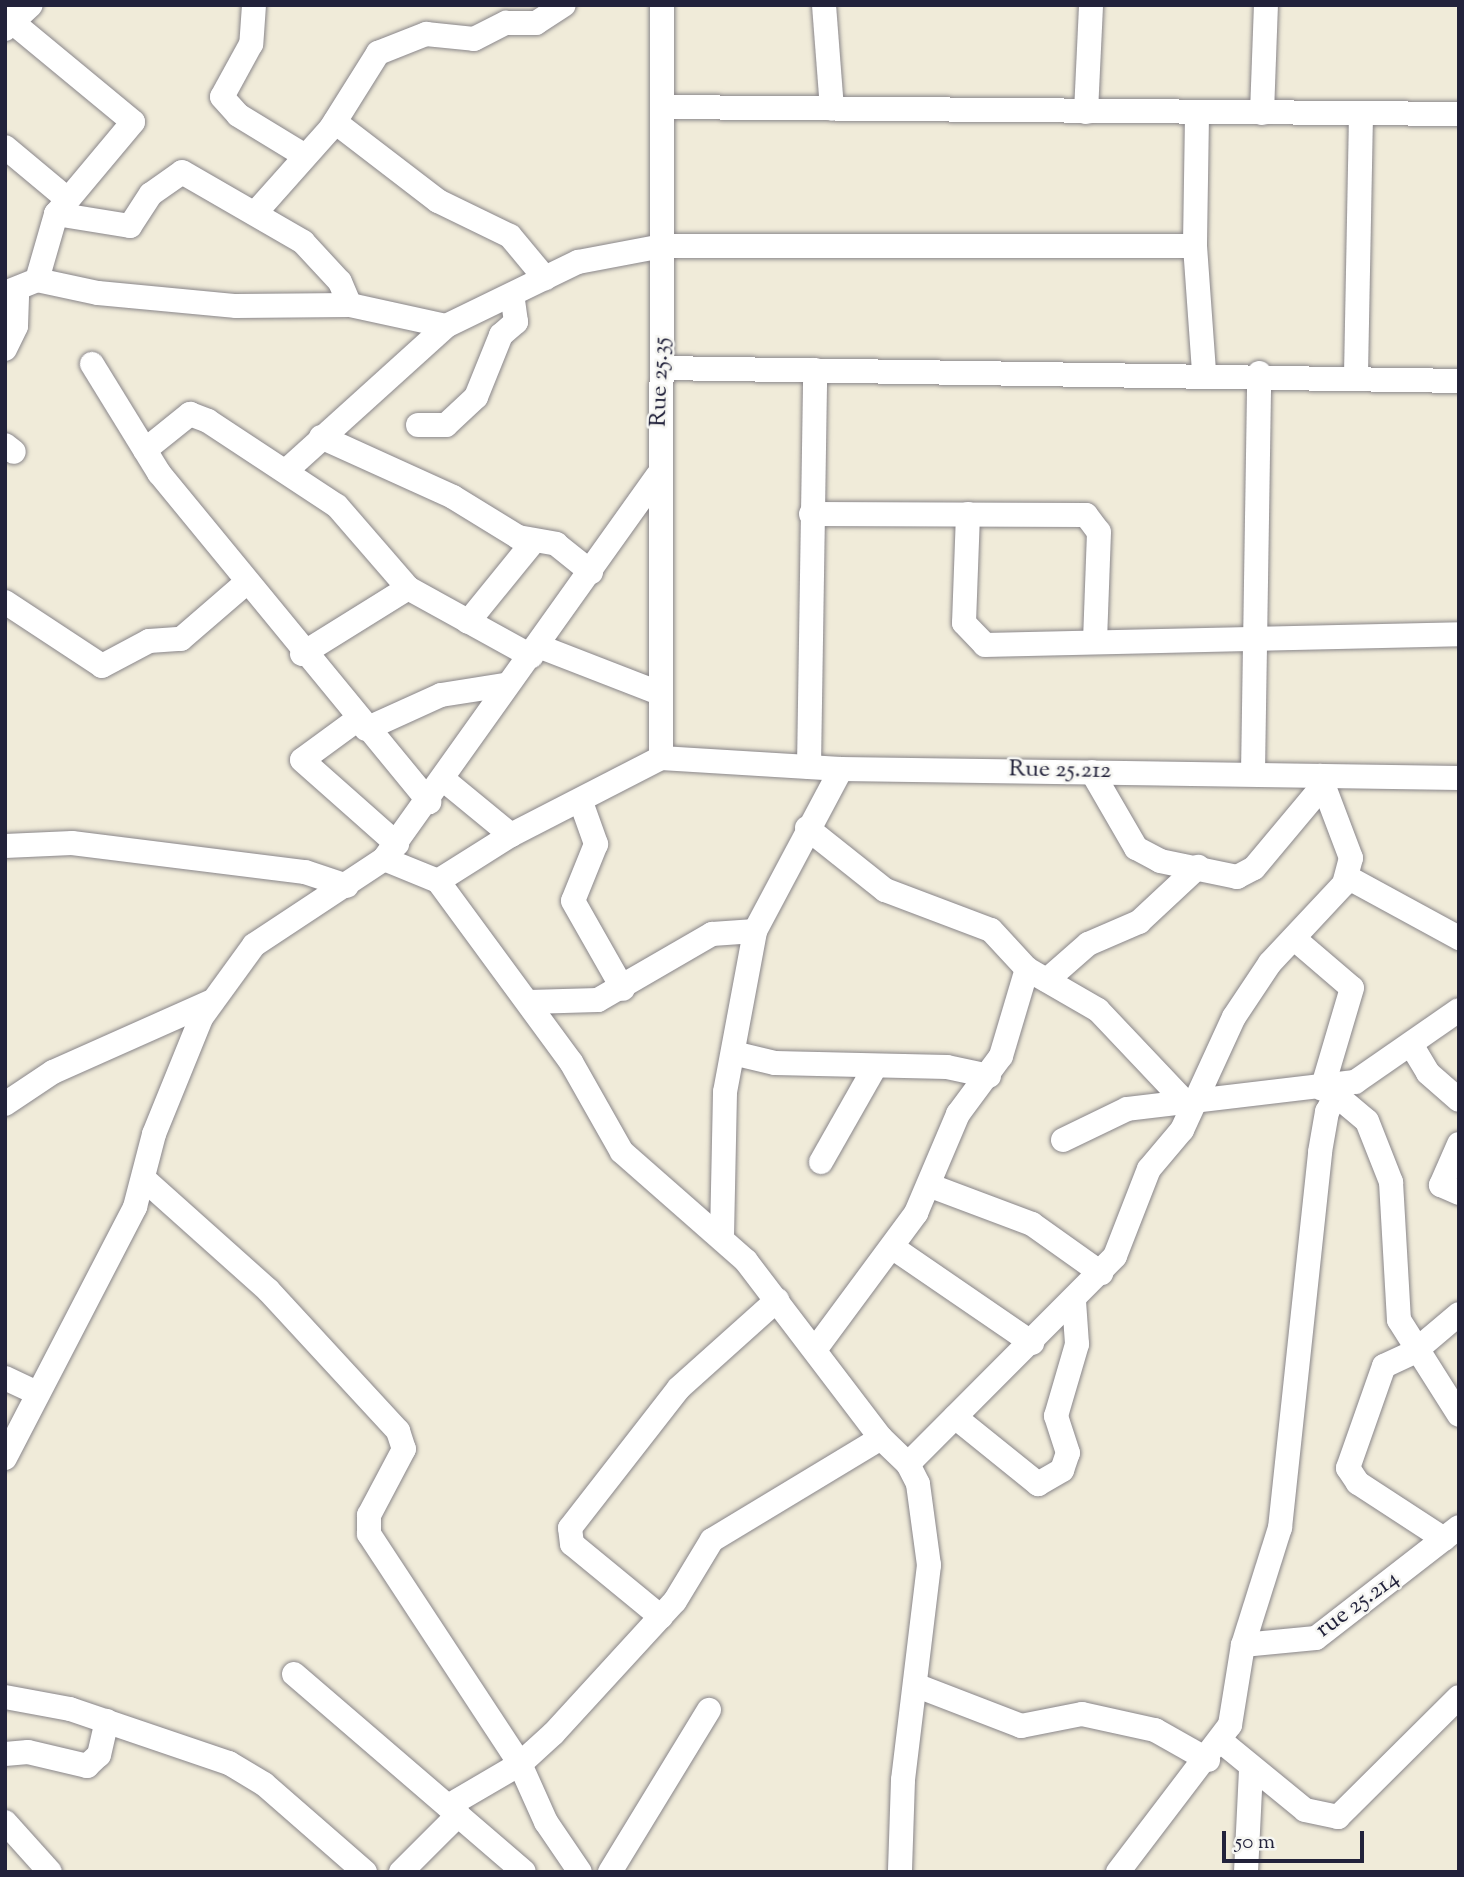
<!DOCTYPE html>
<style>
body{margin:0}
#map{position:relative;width:1464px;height:1877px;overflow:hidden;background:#f0ebd9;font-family:"Sorts Mill Goudy",serif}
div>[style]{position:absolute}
.roads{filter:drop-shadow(0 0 2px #89868a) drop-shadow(0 0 2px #89868a)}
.minor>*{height:24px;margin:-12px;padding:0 12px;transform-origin:12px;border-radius:12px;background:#fff}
span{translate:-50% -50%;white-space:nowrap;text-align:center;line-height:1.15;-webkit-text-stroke:5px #f6f6f2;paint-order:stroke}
.street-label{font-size:24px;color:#22223b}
.frame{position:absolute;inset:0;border:7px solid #22223b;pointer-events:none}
.scale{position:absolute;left:1222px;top:1831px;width:142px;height:32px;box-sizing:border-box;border:4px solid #22223b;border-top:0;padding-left:9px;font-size:21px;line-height:24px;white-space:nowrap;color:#22223b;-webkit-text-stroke:5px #f6f6f2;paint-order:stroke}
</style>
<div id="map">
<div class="roads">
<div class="minor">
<i style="left:254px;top:5px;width:39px;rotate:94deg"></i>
<i style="left:251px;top:44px;width:60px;rotate:118.7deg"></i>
<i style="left:222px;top:97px;width:24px;rotate:48deg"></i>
<i style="left:238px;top:115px;width:75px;rotate:31.4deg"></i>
<i style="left:824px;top:5px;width:104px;rotate:85.6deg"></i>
<i style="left:5px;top:16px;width:166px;rotate:39.6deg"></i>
<i style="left:133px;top:122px;width:120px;rotate:129.9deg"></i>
<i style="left:56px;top:214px;width:75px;rotate:9.2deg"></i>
<i style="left:130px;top:226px;width:38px;rotate:-57deg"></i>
<i style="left:151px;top:194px;width:38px;rotate:-35deg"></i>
<i style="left:182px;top:172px;width:140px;rotate:30deg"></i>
<i style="left:303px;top:242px;width:54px;rotate:47.2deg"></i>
<i style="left:340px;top:282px;width:25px;rotate:67deg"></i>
<i style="left:5px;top:29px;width:35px;rotate:-43deg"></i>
<i style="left:662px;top:107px;width:797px;rotate:0.5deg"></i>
<i style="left:1086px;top:112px;width:107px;rotate:-87.3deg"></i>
<i style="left:1262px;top:113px;width:108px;rotate:-87.9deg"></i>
<i style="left:1197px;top:116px;width:130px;rotate:90.9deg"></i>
<i style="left:1195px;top:246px;width:127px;rotate:85.9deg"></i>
<i style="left:335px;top:122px;width:130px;rotate:37.5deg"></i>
<i style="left:438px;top:201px;width:80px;rotate:25.9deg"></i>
<i style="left:510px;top:236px;width:55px;rotate:50.2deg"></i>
<i style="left:5px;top:147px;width:80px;rotate:39.9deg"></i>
<i style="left:257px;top:211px;width:111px;rotate:-48.3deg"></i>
<i style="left:331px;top:128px;width:89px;rotate:-57.9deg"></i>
<i style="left:378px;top:53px;width:52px;rotate:-21.6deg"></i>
<i style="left:426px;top:34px;width:48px;rotate:5.9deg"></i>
<i style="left:474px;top:39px;width:36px;rotate:-27deg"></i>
<i style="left:506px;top:23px;width:30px"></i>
<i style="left:536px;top:23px;width:33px;rotate:-33deg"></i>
<i style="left:37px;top:280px;width:69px;rotate:-73.9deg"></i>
<i style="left:5px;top:293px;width:35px;rotate:-22deg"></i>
<i style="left:37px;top:280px;width:62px;rotate:12deg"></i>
<i style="left:98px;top:293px;width:139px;rotate:5.4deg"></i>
<i style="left:236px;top:306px;width:114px;rotate:-0.5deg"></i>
<i style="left:350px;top:305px;width:98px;rotate:12.3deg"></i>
<i style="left:446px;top:326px;width:147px;rotate:-25.9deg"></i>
<i style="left:578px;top:262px;width:86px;rotate:-10.7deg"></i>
<i style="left:663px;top:246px;width:532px"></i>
<i style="left:5px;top:349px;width:25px;rotate:-64deg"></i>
<i style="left:16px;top:326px;width:36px;rotate:-88deg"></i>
<i style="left:92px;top:364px;width:128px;rotate:58.4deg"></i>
<i style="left:159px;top:473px;width:426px;rotate:50.6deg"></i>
<i style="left:662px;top:368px;width:797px;rotate:0.93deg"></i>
<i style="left:1356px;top:375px;width:261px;rotate:-88.9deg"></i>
<i style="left:418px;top:425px;width:28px"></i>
<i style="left:446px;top:425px;width:41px;rotate:-43deg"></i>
<i style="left:476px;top:397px;width:67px;rotate:-68deg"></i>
<i style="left:501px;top:335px;width:20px;rotate:-41deg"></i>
<i style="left:516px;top:322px;width:27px;rotate:-98deg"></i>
<i style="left:321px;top:437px;width:145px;rotate:24.4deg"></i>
<i style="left:453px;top:497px;width:76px;rotate:31.6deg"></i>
<i style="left:518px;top:537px;width:39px;rotate:10deg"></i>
<i style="left:556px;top:544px;width:45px;rotate:38.7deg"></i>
<i style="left:5px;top:445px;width:11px;rotate:38deg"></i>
<i style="left:145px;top:450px;width:58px;rotate:-38.7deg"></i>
<i style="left:190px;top:414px;width:19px;rotate:21deg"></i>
<i style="left:208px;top:421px;width:154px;rotate:33.4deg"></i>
<i style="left:337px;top:506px;width:108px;rotate:49.1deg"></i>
<i style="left:288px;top:469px;width:213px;rotate:-42.1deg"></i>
<i style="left:811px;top:514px;width:275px;rotate:0.2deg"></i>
<i style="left:1086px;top:515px;width:21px;rotate:53deg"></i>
<i style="left:1099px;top:532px;width:109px;rotate:92.1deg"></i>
<i style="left:968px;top:514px;width:109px;rotate:92.1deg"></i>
<i style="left:964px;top:623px;width:30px;rotate:46deg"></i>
<i style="left:985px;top:645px;width:474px;rotate:-1.3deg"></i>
<i style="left:5px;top:602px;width:116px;rotate:33.4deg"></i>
<i style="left:102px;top:666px;width:53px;rotate:-28deg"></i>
<i style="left:149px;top:641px;width:32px;rotate:-4deg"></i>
<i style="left:181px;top:639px;width:87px;rotate:-40.8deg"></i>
<i style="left:468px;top:622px;width:103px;rotate:-50.9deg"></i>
<i style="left:538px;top:646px;width:130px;rotate:21.2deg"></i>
<i style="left:302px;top:654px;width:125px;rotate:-31.9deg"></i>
<i style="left:408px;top:588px;width:141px;rotate:28.9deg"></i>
<i style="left:358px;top:719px;width:69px;rotate:143.8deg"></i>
<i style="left:302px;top:760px;width:127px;rotate:41.5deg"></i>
<i style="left:366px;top:729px;width:82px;rotate:-24.4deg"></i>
<i style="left:441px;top:695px;width:65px;rotate:-8.9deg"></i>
<i style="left:661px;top:758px;width:180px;rotate:3.5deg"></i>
<i style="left:841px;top:769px;width:618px;rotate:0.83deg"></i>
<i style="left:661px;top:758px;width:753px;rotate:-89.92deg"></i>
<i style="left:809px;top:767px;width:397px;rotate:-89.1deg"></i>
<i style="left:1092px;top:772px;width:88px;rotate:59.9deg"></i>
<i style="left:1136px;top:848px;width:27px;rotate:28deg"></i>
<i style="left:1160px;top:861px;width:79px;rotate:11.7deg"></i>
<i style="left:1237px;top:877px;width:19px;rotate:-28deg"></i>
<i style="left:1254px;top:868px;width:104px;rotate:-50.1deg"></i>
<i style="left:1253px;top:773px;width:400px;rotate:-89.1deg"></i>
<i style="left:444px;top:780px;width:87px;rotate:39.4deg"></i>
<i style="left:581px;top:802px;width:45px;rotate:70.3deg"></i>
<i style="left:596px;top:844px;width:61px;rotate:112deg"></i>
<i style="left:573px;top:901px;width:101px;rotate:60.4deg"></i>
<i style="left:807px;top:828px;width:100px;rotate:38.5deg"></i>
<i style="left:885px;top:890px;width:113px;rotate:20.7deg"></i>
<i style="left:991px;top:930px;width:53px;rotate:47.3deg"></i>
<i style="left:1027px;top:969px;width:82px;rotate:30deg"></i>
<i style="left:1098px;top:1010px;width:125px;rotate:46.6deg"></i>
<i style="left:5px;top:846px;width:67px;rotate:-2.6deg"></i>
<i style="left:72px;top:843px;width:235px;rotate:7.1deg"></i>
<i style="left:305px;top:872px;width:44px;rotate:18.4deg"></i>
<i style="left:384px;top:859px;width:470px;rotate:-54.5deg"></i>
<i style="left:1347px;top:877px;width:128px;rotate:28.6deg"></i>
<i style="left:438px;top:881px;width:225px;rotate:53.7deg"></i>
<i style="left:571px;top:1062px;width:103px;rotate:60.5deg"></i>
<i style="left:622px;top:1152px;width:165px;rotate:41.3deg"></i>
<i style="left:746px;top:1261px;width:223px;rotate:52.7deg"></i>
<i style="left:881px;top:1438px;width:37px;rotate:44deg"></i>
<i style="left:908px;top:1464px;width:22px;rotate:63deg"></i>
<i style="left:918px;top:1484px;width:82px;rotate:82.3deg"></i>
<i style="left:929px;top:1565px;width:217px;rotate:96.9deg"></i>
<i style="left:903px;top:1780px;width:92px;rotate:91.9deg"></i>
<i style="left:1297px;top:941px;width:72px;rotate:40.5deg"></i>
<i style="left:1352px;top:988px;width:105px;rotate:106.5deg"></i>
<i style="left:1047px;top:980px;width:55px;rotate:-41.3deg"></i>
<i style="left:1088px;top:944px;width:56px;rotate:-23.3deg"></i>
<i style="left:1139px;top:922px;width:81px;rotate:-43deg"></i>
<i style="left:529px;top:1002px;width:69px;rotate:-1.7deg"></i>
<i style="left:598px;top:1000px;width:132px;rotate:-30.1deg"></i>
<i style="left:712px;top:934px;width:43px;rotate:-4deg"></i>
<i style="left:1412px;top:1046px;width:31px;rotate:59deg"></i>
<i style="left:1428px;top:1073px;width:41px;rotate:41.1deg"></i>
<i style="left:733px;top:1053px;width:43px;rotate:13.4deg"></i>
<i style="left:775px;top:1063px;width:172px;rotate:1.3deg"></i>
<i style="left:947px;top:1067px;width:43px;rotate:12.1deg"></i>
<i style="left:1336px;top:1095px;width:40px;rotate:40deg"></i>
<i style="left:1367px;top:1121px;width:66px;rotate:68.5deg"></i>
<i style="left:1391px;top:1182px;width:138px;rotate:86.7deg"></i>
<i style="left:1399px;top:1320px;width:112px;rotate:57.7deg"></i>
<i style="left:5px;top:1104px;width:58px;rotate:-33.7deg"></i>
<i style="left:53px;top:1072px;width:172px;rotate:-24deg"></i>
<i style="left:1063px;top:1140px;width:71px;rotate:-25.8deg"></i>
<i style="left:1127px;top:1109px;width:230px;rotate:-6.8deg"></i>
<i style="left:1355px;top:1082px;width:126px;rotate:-34.7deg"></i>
<i style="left:1459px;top:1144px;width:45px;rotate:113.7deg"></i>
<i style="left:1441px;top:1185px;width:20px;rotate:24deg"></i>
<i style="left:821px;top:1162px;width:109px;rotate:-60.4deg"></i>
<i style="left:145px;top:1180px;width:165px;rotate:41.8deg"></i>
<i style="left:268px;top:1290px;width:192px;rotate:47.3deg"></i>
<i style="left:398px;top:1431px;width:19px;rotate:72deg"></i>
<i style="left:404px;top:1449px;width:75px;rotate:117.9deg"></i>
<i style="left:369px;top:1515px;width:19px;rotate:90deg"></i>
<i style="left:369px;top:1534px;width:275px;rotate:56.7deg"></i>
<i style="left:520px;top:1764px;width:64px;rotate:65.9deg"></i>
<i style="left:546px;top:1822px;width:60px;rotate:55.8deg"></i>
<i style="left:931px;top:1186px;width:108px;rotate:20.6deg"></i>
<i style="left:1032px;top:1224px;width:85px;rotate:35.4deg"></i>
<i style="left:722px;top:1236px;width:144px;rotate:-88.8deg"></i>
<i style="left:725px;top:1092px;width:164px;rotate:-79.4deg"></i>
<i style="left:755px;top:931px;width:183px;rotate:-62deg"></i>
<i style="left:892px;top:1247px;width:170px;rotate:34.4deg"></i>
<i style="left:817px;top:1347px;width:167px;rotate:-53.5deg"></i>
<i style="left:916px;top:1213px;width:108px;rotate:-67deg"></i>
<i style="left:958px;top:1114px;width:72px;rotate:-53.4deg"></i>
<i style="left:1001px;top:1056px;width:91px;rotate:-73.4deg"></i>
<i style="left:5px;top:1378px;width:35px;rotate:25deg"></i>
<i style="left:955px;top:1417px;width:107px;rotate:38.9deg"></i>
<i style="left:1038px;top:1484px;width:28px;rotate:-30deg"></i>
<i style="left:1062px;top:1470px;width:18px;rotate:-71deg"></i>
<i style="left:1068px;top:1453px;width:39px;rotate:-108deg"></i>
<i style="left:1056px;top:1416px;width:75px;rotate:-73.7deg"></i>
<i style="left:1077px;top:1344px;width:43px;rotate:-94deg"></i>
<i style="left:5px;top:1458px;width:283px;rotate:-62.6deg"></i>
<i style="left:135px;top:1207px;width:75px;rotate:-75.4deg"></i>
<i style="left:154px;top:1134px;width:125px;rotate:-67.9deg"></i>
<i style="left:201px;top:1018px;width:90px;rotate:-54deg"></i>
<i style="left:254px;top:945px;width:156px;rotate:-33.5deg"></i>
<i style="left:384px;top:859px;width:58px;rotate:22.2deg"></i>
<i style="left:438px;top:881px;width:86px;rotate:-32.2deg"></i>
<i style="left:511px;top:835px;width:169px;rotate:-27.2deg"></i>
<i style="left:908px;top:1464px;width:293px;rotate:-45.1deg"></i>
<i style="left:1115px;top:1256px;width:93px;rotate:-68.7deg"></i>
<i style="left:1149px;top:1169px;width:51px;rotate:-49.8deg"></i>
<i style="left:1182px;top:1130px;width:124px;rotate:-65.3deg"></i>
<i style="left:1234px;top:1017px;width:65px;rotate:-56.3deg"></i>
<i style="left:1270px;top:963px;width:108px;rotate:-46.9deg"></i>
<i style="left:1344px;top:884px;width:27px;rotate:-75deg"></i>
<i style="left:1351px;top:858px;width:88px;rotate:-110.7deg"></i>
<i style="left:1444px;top:1539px;width:103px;rotate:-146.9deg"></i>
<i style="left:1358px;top:1483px;width:18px;rotate:-124deg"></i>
<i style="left:1348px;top:1468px;width:108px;rotate:-70.6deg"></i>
<i style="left:1384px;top:1366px;width:33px;rotate:-25deg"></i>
<i style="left:1414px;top:1352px;width:59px;rotate:-40.2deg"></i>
<i style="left:661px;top:1617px;width:115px;rotate:-140.6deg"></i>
<i style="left:572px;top:1544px;width:16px;rotate:-97deg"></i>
<i style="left:570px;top:1528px;width:177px;rotate:-52.1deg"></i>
<i style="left:679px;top:1388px;width:132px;rotate:-41.9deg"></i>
<i style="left:1243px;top:1645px;width:73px;rotate:-5.5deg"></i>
<i style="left:1316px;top:1638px;width:181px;rotate:-37.8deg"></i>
<i style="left:294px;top:1674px;width:303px;rotate:40.7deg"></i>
<i style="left:915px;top:1685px;width:114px;rotate:21.1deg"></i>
<i style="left:1021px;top:1726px;width:62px;rotate:-11.1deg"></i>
<i style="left:1082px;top:1714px;width:75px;rotate:12.4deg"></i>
<i style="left:1155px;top:1730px;width:61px;rotate:29.5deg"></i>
<i style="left:5px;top:1697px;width:66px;rotate:10.5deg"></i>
<i style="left:70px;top:1709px;width:168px;rotate:18.8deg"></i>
<i style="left:229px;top:1763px;width:41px;rotate:31deg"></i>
<i style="left:264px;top:1784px;width:134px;rotate:41.1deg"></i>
<i style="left:1222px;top:1742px;width:107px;rotate:39.3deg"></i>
<i style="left:1305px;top:1810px;width:34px;rotate:12deg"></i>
<i style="left:1338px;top:1817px;width:170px;rotate:-44.8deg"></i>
<i style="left:5px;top:1754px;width:23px;rotate:-5deg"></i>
<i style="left:28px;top:1752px;width:61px;rotate:13.3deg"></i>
<i style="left:87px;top:1766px;width:16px;rotate:-43deg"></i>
<i style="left:99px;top:1755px;width:35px;rotate:-77deg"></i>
<i style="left:448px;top:1806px;width:83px;rotate:-30.3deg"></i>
<i style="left:520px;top:1764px;width:45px;rotate:-42.3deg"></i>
<i style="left:553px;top:1734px;width:180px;rotate:-47.5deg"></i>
<i style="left:675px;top:1601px;width:71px;rotate:-58.8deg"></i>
<i style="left:712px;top:1540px;width:197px;rotate:-31.1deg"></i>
<i style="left:5px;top:1822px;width:67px;rotate:48deg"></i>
<i style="left:401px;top:1872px;width:81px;rotate:-45deg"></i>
<i style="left:610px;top:1872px;width:190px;rotate:-58.6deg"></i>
<i style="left:1118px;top:1872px;width:185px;rotate:-52.7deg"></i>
<i style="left:1230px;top:1725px;width:81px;rotate:-80.8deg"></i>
<i style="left:1243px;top:1645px;width:123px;rotate:-72.5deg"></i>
<i style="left:1280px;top:1528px;width:378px;rotate:-83.9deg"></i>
<i style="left:1320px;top:1152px;width:41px;rotate:-80.1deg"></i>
<i style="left:1327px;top:1112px;width:30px;rotate:-62deg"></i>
<i style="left:1246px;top:1872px;width:101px;rotate:-87.2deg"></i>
</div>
</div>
<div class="street-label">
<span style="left:661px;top:382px;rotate:-88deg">Rue 25.35</span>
<span style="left:1060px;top:771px;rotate:1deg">Rue 25.212</span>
<span style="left:1358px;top:1605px;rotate:-36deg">rue 25.214</span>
</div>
<div class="frame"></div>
<div class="scale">50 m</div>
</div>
